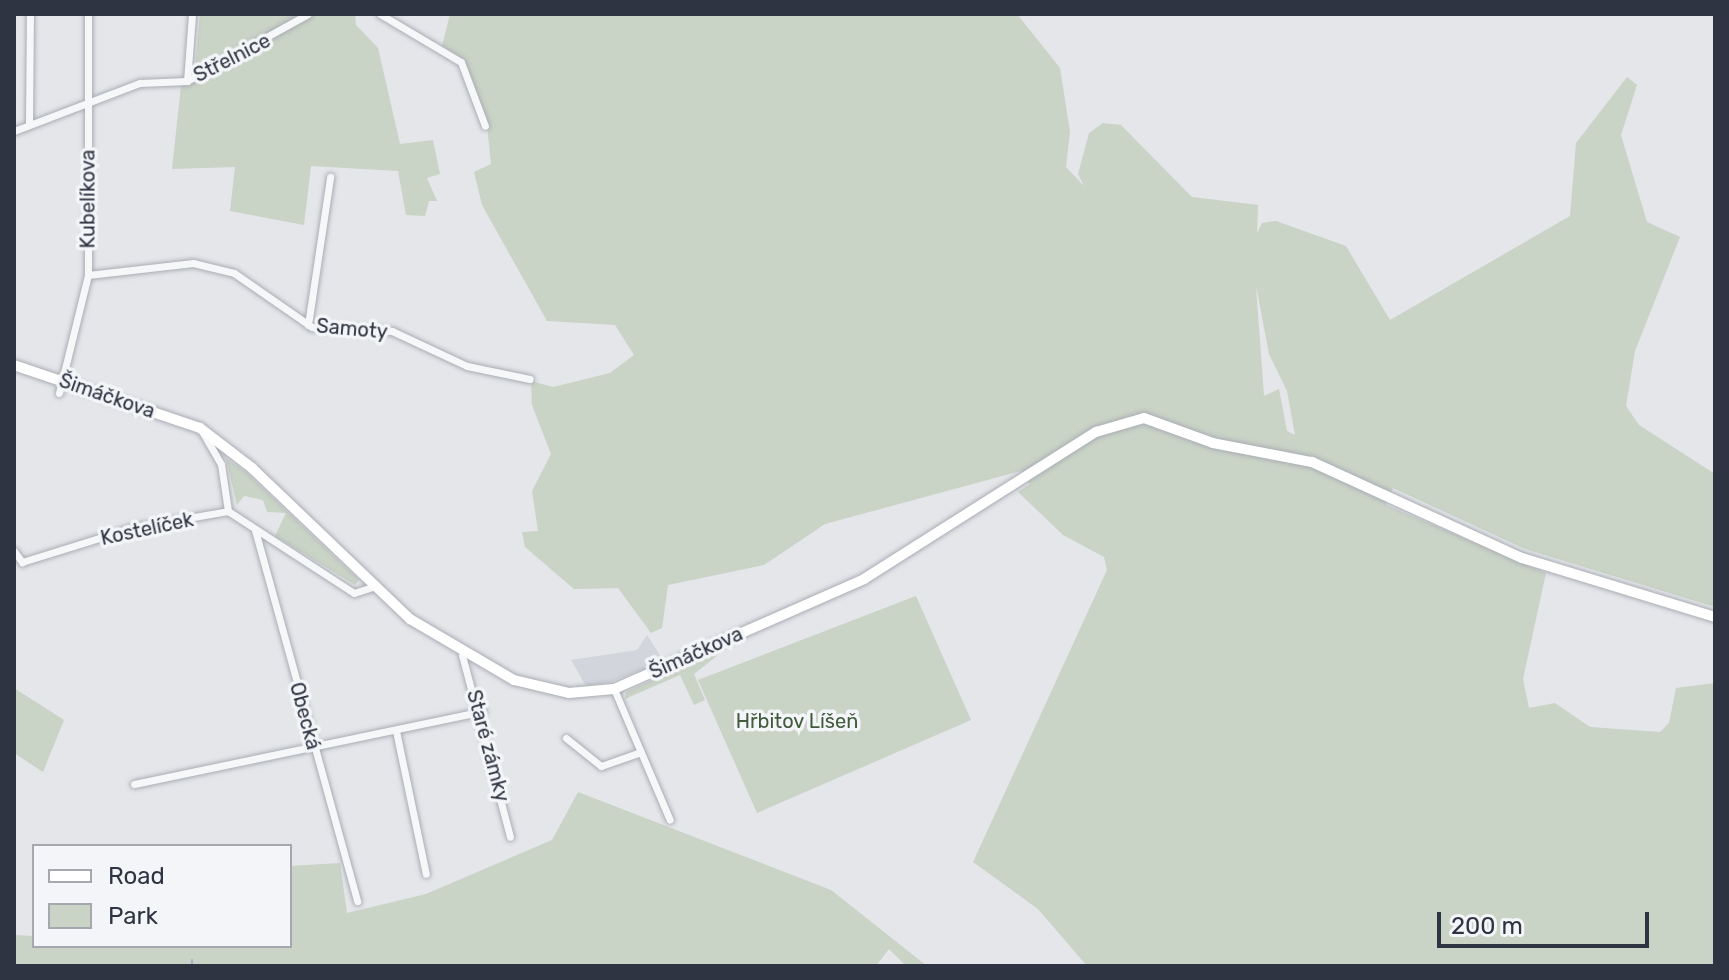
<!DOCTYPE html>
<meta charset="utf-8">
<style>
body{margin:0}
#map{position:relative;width:1729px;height:980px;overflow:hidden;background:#e4e6ea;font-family:Rubik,sans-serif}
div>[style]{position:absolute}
.built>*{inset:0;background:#d2d5dc}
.green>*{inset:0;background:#c9d3c6}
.stream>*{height:2px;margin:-1px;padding:0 1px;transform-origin:1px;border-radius:1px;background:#a4b2c6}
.roads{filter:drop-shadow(0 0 2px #aaadb4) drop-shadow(0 0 2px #aaadb4)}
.street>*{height:7px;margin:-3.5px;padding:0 3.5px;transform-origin:3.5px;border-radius:3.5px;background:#f6f7f9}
.secondary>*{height:10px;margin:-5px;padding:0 5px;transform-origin:5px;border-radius:5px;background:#fff}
span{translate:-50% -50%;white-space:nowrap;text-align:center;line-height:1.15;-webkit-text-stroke:7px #f4f5f8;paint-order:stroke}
.street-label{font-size:20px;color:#2e3441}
.park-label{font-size:20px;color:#415b3c}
.frame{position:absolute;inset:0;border:16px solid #2e3441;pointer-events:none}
.legend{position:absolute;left:32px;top:844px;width:260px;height:104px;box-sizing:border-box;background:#f4f5f8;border:2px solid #a5a8af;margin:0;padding:10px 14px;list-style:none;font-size:24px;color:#2e3441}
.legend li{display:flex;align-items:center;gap:16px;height:40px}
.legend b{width:40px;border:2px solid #a5a8af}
.scale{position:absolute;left:1437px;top:912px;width:212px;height:36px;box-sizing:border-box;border:4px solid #2e3441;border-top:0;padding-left:10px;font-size:24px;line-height:28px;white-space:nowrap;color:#2e3441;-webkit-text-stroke:6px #f4f5f8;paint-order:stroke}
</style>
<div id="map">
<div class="built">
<i style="clip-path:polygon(647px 635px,664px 661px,610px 682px,586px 686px,571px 660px,637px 650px)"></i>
</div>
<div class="green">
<i style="clip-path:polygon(200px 14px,355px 14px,356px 25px,378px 48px,400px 144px,433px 140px,440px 174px,427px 178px,437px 201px,429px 201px,425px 216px,406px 215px,398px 171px,311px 166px,304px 225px,230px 211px,235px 167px,172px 169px,181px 86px,194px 81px)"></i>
<i style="clip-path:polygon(evenodd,450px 14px,1017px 14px,1060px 68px,1070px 132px,1066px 167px,1084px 186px,1078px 174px,1089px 133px,1103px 123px,1121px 125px,1192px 197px,1258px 205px,1257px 233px,1262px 223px,1276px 221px,1346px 246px,1390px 320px,1570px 216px,1576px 143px,1627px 77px,1637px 85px,1621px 135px,1647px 222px,1680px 237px,1635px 351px,1626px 406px,1639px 425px,1715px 474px,1715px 607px,1525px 549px,1393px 488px,1386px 505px,1546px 573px,1523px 679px,1529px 708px,1555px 703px,1590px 727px,1660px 732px,1669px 723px,1676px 688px,1715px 683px,1715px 966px,1087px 966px,1038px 909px,973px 862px,1107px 570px,1104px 557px,1063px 535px,1018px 492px,1030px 484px,1021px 471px,825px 524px,764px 565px,668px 585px,662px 628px,651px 633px,618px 588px,574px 589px,525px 547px,522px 532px,538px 531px,532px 491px,551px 454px,532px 405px,531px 381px,553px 387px,610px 373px,634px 355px,615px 325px,547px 321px,482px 205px,474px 172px,491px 164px,486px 116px,463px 59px,442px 46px,450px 14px,1256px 286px,1269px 354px,1287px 391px,1295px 435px,1287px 431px,1279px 389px,1264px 396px,1256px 286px)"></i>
<i style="clip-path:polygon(226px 458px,247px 473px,359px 580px,355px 585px,275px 536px,286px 513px,267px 512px,263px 500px,244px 496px,237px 505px)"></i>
<i style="clip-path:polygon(916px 596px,971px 720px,757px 813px,698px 680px)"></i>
<i style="clip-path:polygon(708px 655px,717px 656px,694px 674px,705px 700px,694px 705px,680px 675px,625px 699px,626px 692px)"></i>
<i style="clip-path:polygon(14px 688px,64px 720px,43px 772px,14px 753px)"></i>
<i style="clip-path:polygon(578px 792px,831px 890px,927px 966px,906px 966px,889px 949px,876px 966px,14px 966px,14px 935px,34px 936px,34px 946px,290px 946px,290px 866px,340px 863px,347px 913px,426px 894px,552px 840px)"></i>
</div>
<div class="stream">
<i style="left:192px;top:960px;width:6px;rotate:90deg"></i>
</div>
<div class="roads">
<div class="street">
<i style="left:380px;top:14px;width:94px;rotate:30.7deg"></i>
<i style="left:461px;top:62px;width:68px;rotate:69.4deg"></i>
<i style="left:187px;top:81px;width:67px;rotate:-85.7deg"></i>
<i style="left:29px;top:124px;width:110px;rotate:-89.5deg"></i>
<i style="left:14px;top:131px;width:135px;rotate:-20.9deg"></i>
<i style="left:140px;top:83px;width:47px;rotate:-2.4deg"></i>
<i style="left:187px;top:81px;width:138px;rotate:-29deg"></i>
<i style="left:88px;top:275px;width:106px;rotate:-6.5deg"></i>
<i style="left:193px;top:263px;width:42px;rotate:13.7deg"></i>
<i style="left:234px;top:273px;width:95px;rotate:34.7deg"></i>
<i style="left:312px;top:327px;width:80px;rotate:2.9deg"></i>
<i style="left:392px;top:331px;width:83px;rotate:25deg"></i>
<i style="left:467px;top:366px;width:64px;rotate:11.7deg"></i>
<i style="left:308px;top:325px;width:150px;rotate:-81.5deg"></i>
<i style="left:59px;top:393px;width:122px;rotate:-76.2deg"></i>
<i style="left:88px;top:275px;width:261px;rotate:-90deg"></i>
<i style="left:203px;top:433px;width:36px;rotate:60deg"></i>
<i style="left:221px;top:464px;width:48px;rotate:81.5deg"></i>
<i style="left:228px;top:511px;width:150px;rotate:33.1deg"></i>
<i style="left:354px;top:593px;width:22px;rotate:-18deg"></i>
<i style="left:255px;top:530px;width:385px;rotate:74.6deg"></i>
<i style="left:14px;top:551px;width:14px;rotate:54deg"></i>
<i style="left:22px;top:562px;width:114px;rotate:-17.3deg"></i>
<i style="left:131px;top:528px;width:98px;rotate:-9.9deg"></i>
<i style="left:462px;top:655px;width:188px;rotate:75.2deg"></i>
<i style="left:614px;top:689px;width:142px;rotate:66.9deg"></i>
<i style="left:396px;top:731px;width:146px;rotate:78.2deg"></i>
<i style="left:566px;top:738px;width:45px;rotate:38.7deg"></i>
<i style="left:601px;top:766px;width:42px;rotate:-19.3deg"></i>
<i style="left:134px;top:784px;width:356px;rotate:-11.8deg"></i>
</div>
<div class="secondary">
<i style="left:14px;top:365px;width:196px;rotate:18.7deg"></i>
<i style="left:200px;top:428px;width:66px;rotate:37.6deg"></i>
<i style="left:252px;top:468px;width:219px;rotate:43.7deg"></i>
<i style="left:410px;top:619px;width:121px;rotate:30.4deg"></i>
<i style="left:514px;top:680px;width:57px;rotate:13.3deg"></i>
<i style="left:569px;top:693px;width:45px;rotate:-5.1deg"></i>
<i style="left:614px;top:689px;width:273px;rotate:-23.7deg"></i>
<i style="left:864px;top:579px;width:275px;rotate:-32.4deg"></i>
<i style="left:1096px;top:432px;width:50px;rotate:-16.3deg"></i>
<i style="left:1144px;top:418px;width:73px;rotate:19.9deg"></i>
<i style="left:1213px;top:443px;width:101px;rotate:10.9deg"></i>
<i style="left:1312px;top:462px;width:231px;rotate:24.6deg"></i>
<i style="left:1522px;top:558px;width:202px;rotate:17deg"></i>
</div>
</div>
<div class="street-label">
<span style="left:232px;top:58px;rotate:-27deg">Střelnice</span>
<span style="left:88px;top:199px;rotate:-90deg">Kubelíkova</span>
<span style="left:352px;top:329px;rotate:5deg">Samoty</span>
<span style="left:107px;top:396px;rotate:19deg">Šimáčkova</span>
<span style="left:147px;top:529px;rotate:-12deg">Kostelíček</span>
<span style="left:696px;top:653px;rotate:-24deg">Šimáčkova</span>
<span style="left:305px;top:716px;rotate:75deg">Obecká</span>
<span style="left:488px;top:746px;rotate:75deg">Staré zámky</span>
</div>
<div class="park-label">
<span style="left:797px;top:721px">Hřbitov Líšeň</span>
</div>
<div class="frame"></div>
<ul class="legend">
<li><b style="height:10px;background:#fff"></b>Road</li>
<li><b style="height:22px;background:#c9d3c6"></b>Park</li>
</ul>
<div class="scale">200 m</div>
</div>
